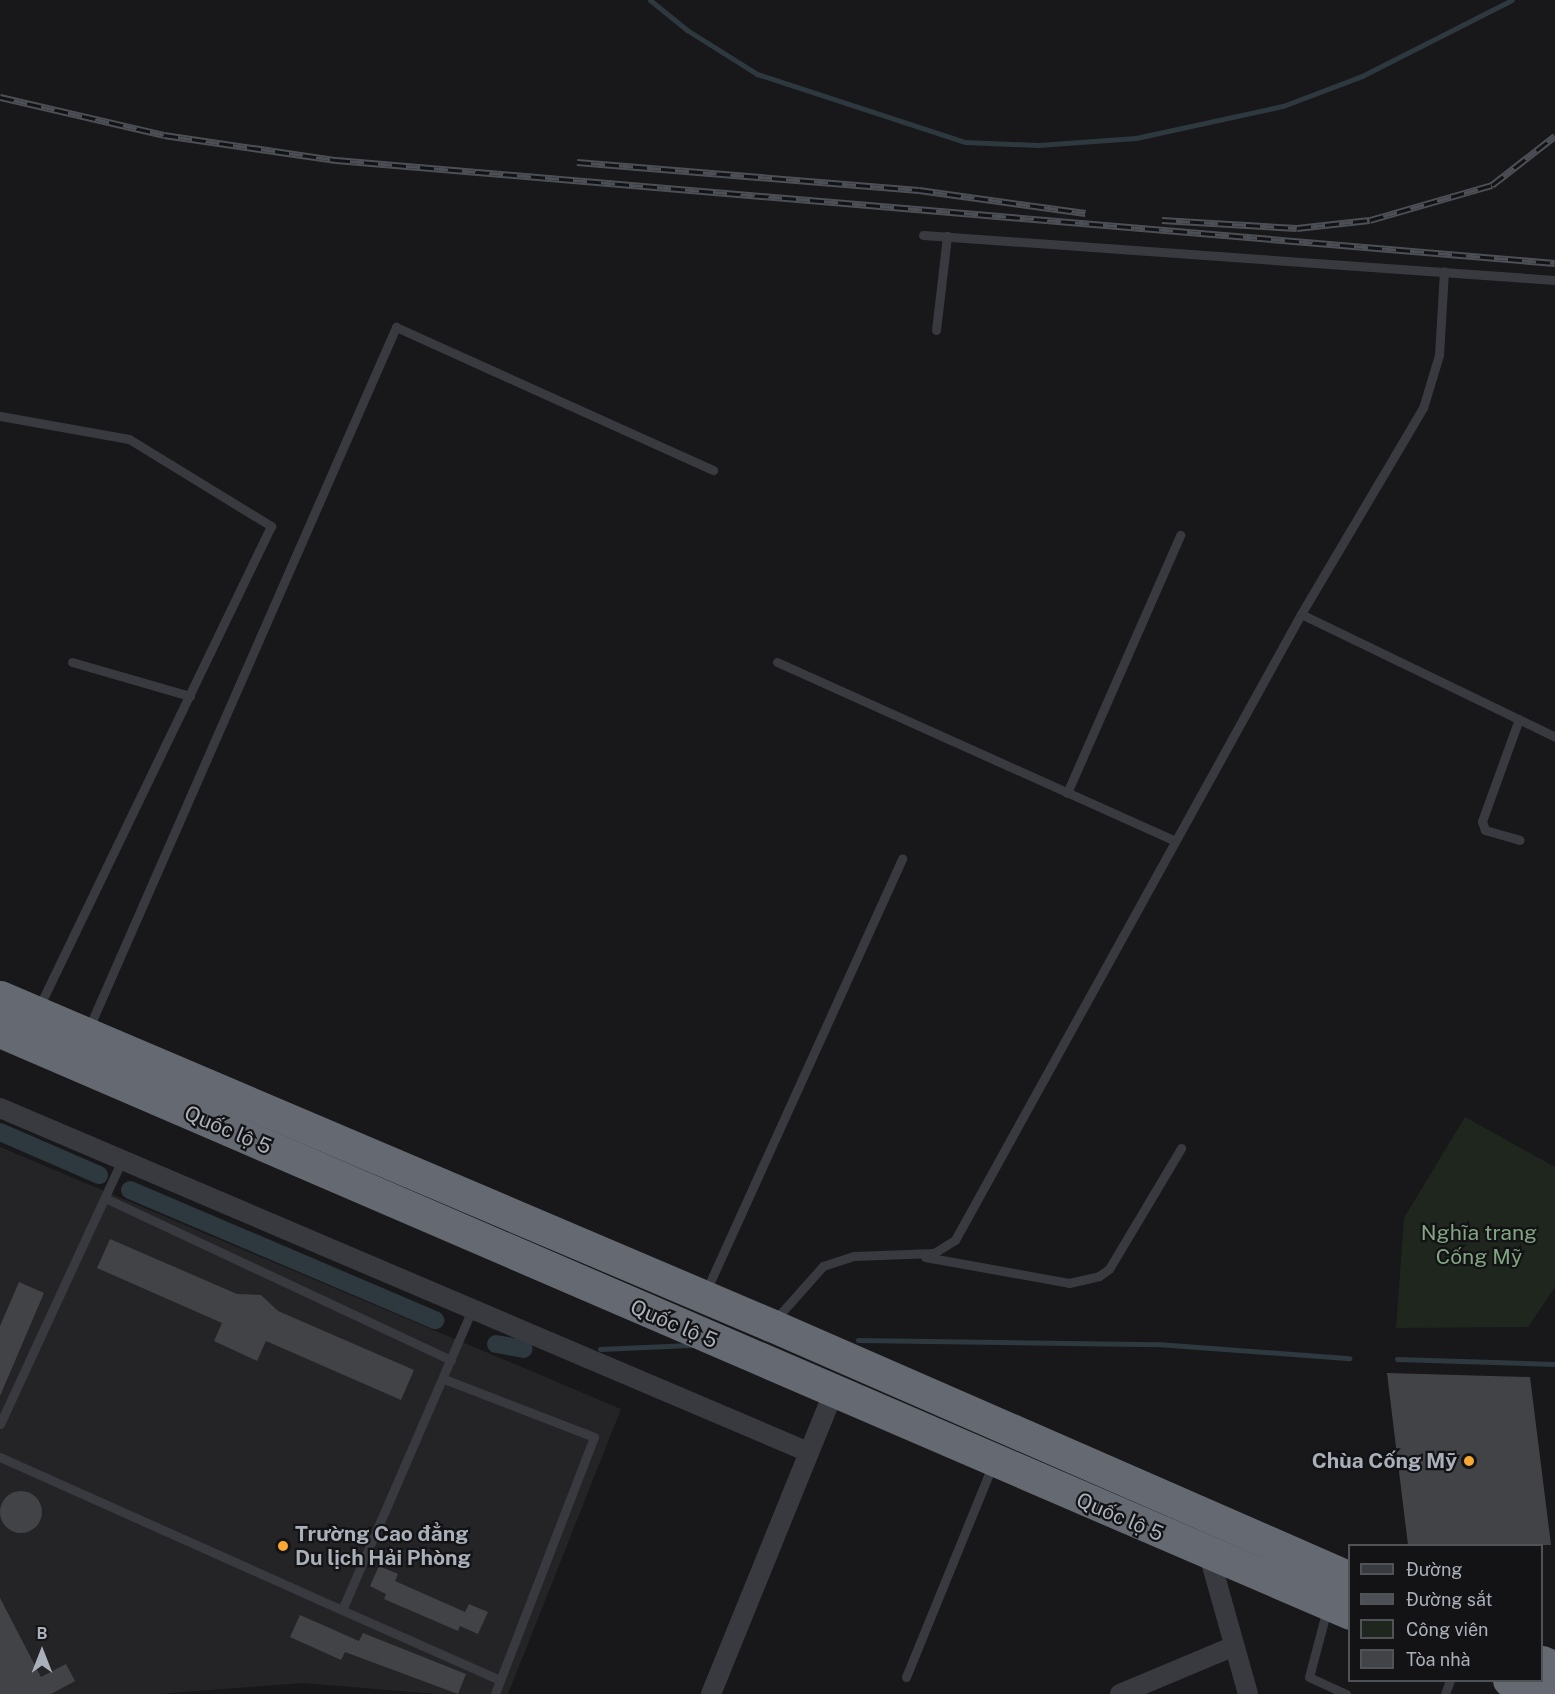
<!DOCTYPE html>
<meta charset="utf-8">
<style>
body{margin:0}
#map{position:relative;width:1555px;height:1694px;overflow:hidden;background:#18181a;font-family:"Public Sans",sans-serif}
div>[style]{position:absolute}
.built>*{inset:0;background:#242427}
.green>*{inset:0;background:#1e261e}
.stream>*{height:5px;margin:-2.5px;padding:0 2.5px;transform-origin:2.5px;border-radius:2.5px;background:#2d383f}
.canal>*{height:18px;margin:-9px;padding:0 9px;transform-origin:9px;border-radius:9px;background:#2d383f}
.building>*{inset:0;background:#424347}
.round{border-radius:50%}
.lane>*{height:9px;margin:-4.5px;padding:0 4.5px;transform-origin:4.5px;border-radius:4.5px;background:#393a40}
.street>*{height:20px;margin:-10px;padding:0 10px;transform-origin:10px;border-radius:10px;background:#393a40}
.highway>*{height:33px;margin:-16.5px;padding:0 16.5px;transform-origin:16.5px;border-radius:16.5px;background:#656971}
.rail>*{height:7px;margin-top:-3.5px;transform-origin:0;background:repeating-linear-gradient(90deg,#131315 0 14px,#4c4f55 0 28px);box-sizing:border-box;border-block:2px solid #4c4f55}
.dots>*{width:16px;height:16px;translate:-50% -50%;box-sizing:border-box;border:3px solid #131315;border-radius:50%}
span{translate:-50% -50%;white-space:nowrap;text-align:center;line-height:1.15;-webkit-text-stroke:4.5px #131315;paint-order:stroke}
.street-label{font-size:21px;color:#aab0ba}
.park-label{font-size:21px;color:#81a680}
.poi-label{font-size:21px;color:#aab0ba;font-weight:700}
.right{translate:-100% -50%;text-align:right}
.left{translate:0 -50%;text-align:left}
.legend{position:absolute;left:1348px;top:1544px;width:195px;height:138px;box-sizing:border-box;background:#131315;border:2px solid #4f5257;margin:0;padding:8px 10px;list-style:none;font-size:18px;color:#aab0ba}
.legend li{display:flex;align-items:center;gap:12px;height:30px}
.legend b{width:30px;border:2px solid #4f5257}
.north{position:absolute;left:12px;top:1622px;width:60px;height:60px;-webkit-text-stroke:4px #131315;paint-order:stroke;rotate:0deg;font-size:16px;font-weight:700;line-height:24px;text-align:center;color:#aab0ba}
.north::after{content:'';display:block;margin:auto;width:21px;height:27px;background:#aab0ba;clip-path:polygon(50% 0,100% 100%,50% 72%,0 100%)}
</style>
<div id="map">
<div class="built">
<i style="clip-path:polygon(0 1147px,621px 1409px,508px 1694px,438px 1694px,302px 1683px,158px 1694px,0 1694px)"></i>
</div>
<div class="green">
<i style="clip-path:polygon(1465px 1117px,1555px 1167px,1555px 1287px,1528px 1327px,1396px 1328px,1404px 1218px)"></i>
</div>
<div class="stream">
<i style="left:650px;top:0;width:48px;rotate:39deg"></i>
<i style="left:687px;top:30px;width:83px;rotate:32.2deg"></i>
<i style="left:757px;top:74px;width:219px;rotate:18.1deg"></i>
<i style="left:965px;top:142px;width:73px;rotate:2.4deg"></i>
<i style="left:1038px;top:145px;width:98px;rotate:-4.1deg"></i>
<i style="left:1136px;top:138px;width:150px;rotate:-12.3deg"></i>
<i style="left:1283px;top:106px;width:85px;rotate:-20.8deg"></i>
<i style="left:1362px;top:76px;width:168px;rotate:-26.9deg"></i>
<i style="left:858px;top:1340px;width:299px;rotate:0.8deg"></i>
<i style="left:1157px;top:1344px;width:193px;rotate:4.2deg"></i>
<i style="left:600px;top:1349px;width:90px;rotate:-2.5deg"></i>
<i style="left:1397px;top:1359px;width:158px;rotate:1.8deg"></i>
</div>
<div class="canal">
<i style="left:0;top:1132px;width:108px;rotate:23.5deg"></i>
<i style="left:130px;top:1190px;width:332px;rotate:23.1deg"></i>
<i style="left:496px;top:1344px;width:28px;rotate:10deg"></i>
</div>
<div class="building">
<i style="clip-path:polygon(110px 1239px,237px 1294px,261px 1295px,278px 1311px,414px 1370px,401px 1400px,266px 1341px,257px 1361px,214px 1341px,222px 1323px,97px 1268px)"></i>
<i style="clip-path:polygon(19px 1282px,44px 1293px,0 1396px,0 1326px)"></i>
<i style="clip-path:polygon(1387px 1373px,1530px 1377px,1551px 1545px,1408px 1545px)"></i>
<i class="round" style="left:0;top:1491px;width:42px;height:42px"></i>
<i style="clip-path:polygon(379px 1566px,398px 1574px,395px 1581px,465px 1612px,469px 1604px,488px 1612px,478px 1634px,460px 1626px,458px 1631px,384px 1599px,386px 1594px,370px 1586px)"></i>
<i style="clip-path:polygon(0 1598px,41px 1677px,66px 1664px,75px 1681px,51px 1694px,0 1694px)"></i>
<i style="clip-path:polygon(300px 1615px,359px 1641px,363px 1633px,466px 1674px,458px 1694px,345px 1652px,341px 1660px,290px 1637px)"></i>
</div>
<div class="lane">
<i style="left:923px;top:235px;width:634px;rotate:4.07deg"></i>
<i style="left:936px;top:330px;width:95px;rotate:-83.3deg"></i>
<i style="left:0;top:416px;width:131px;rotate:10.1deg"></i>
<i style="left:129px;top:439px;width:167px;rotate:31.5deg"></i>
<i style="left:271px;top:526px;width:534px;rotate:115.75deg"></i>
<i style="left:1301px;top:614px;width:282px;rotate:25.8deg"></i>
<i style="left:72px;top:662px;width:123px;rotate:16.1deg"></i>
<i style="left:777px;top:662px;width:436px;rotate:24.2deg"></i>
<i style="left:1519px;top:719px;width:109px;rotate:109.9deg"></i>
<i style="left:1482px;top:821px;width:9px;rotate:72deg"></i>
<i style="left:1485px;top:830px;width:36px;rotate:16deg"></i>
<i style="left:1067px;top:793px;width:282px;rotate:-66.3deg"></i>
<i style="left:88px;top:1030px;width:768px;rotate:-66.34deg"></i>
<i style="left:396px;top:327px;width:348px;rotate:24.3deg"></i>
<i style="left:105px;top:1198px;width:382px;rotate:25.1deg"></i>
<i style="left:925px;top:1257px;width:146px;rotate:10.2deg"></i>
<i style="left:1069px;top:1283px;width:31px;rotate:-13deg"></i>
<i style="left:1099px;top:1276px;width:12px;rotate:-35deg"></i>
<i style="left:1109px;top:1269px;width:141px;rotate:-59.2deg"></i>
<i style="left:706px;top:1291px;width:475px;rotate:-65.6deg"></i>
<i style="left:774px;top:1321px;width:74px;rotate:-48.3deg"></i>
<i style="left:823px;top:1266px;width:33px;rotate:-18deg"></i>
<i style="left:854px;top:1256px;width:80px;rotate:-2.1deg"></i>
<i style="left:934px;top:1253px;width:25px;rotate:-32deg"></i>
<i style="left:955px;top:1240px;width:715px;rotate:-61.07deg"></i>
<i style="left:1301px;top:614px;width:239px;rotate:-59.4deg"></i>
<i style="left:1423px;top:408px;width:55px;rotate:-73.2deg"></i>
<i style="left:1439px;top:355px;width:84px;rotate:-86.6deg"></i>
<i style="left:444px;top:1379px;width:161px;rotate:21.1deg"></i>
<i style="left:594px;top:1437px;width:275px;rotate:111.1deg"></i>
<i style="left:0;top:1424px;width:291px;rotate:-65.2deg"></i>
<i style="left:0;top:1457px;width:375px;rotate:24.1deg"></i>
<i style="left:342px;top:1610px;width:328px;rotate:-66.6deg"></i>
<i style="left:1327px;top:1609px;width:70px;rotate:104.8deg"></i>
<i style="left:1309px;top:1677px;width:41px;rotate:24.7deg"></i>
<i style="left:342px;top:1610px;width:173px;rotate:23.9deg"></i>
<i style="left:906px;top:1677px;width:230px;rotate:-67.8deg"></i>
<i style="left:1445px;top:1694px;width:15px;rotate:-70deg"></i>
</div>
<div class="street">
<i style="left:0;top:1108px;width:878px;rotate:23.06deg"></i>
<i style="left:1209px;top:1555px;width:144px;rotate:74.3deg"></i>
<i style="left:711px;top:1694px;width:325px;rotate:-67.9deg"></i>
<i style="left:1120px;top:1694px;width:124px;rotate:-22.8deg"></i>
</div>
<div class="highway">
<i style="left:0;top:997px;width:838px;rotate:23.05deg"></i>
<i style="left:771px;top:1325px;width:632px;rotate:23.6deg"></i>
<i style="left:0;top:1031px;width:1470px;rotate:23.32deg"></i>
<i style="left:1542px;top:1662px;width:14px;rotate:25deg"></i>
<i style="left:1509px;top:1680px;width:35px;rotate:24deg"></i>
</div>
<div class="rail">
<i style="left:0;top:97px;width:168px;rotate:13deg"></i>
<i style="left:164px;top:135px;width:174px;rotate:8.3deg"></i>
<i style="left:336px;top:160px;width:1223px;rotate:4.83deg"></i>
<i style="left:577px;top:162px;width:343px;rotate:4.7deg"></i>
<i style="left:919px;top:190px;width:168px;rotate:7.9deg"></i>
<i style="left:1162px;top:220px;width:135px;rotate:3.4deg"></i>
<i style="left:1297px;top:228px;width:73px;rotate:-6.3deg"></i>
<i style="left:1370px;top:220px;width:127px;rotate:-16deg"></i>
<i style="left:1492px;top:185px;width:80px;rotate:-37.9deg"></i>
</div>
<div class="dots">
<i style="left:1469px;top:1461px;background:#f8a732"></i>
<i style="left:283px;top:1546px;background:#f8a732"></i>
</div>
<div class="street-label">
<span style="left:228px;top:1130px;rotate:23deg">Quốc lộ 5</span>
<span style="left:674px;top:1324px;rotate:23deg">Quốc lộ 5</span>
<span style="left:1120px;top:1517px;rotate:23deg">Quốc lộ 5</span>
</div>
<div class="park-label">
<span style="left:1479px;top:1245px">Nghĩa trang<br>Cống Mỹ</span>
</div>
<div class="poi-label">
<span class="right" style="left:1457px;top:1461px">Chùa Cống Mỹ</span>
<span class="left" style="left:295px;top:1546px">Trường Cao đẳng<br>Du lịch Hải Phòng</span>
</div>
<ul class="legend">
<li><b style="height:8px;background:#393a40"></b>Đường</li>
<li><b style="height:8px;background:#4c4f55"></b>Đường sắt</li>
<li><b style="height:16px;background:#1e261e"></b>Công viên</li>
<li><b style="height:16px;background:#424347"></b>Tòa nhà</li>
</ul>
<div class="north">B</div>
</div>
